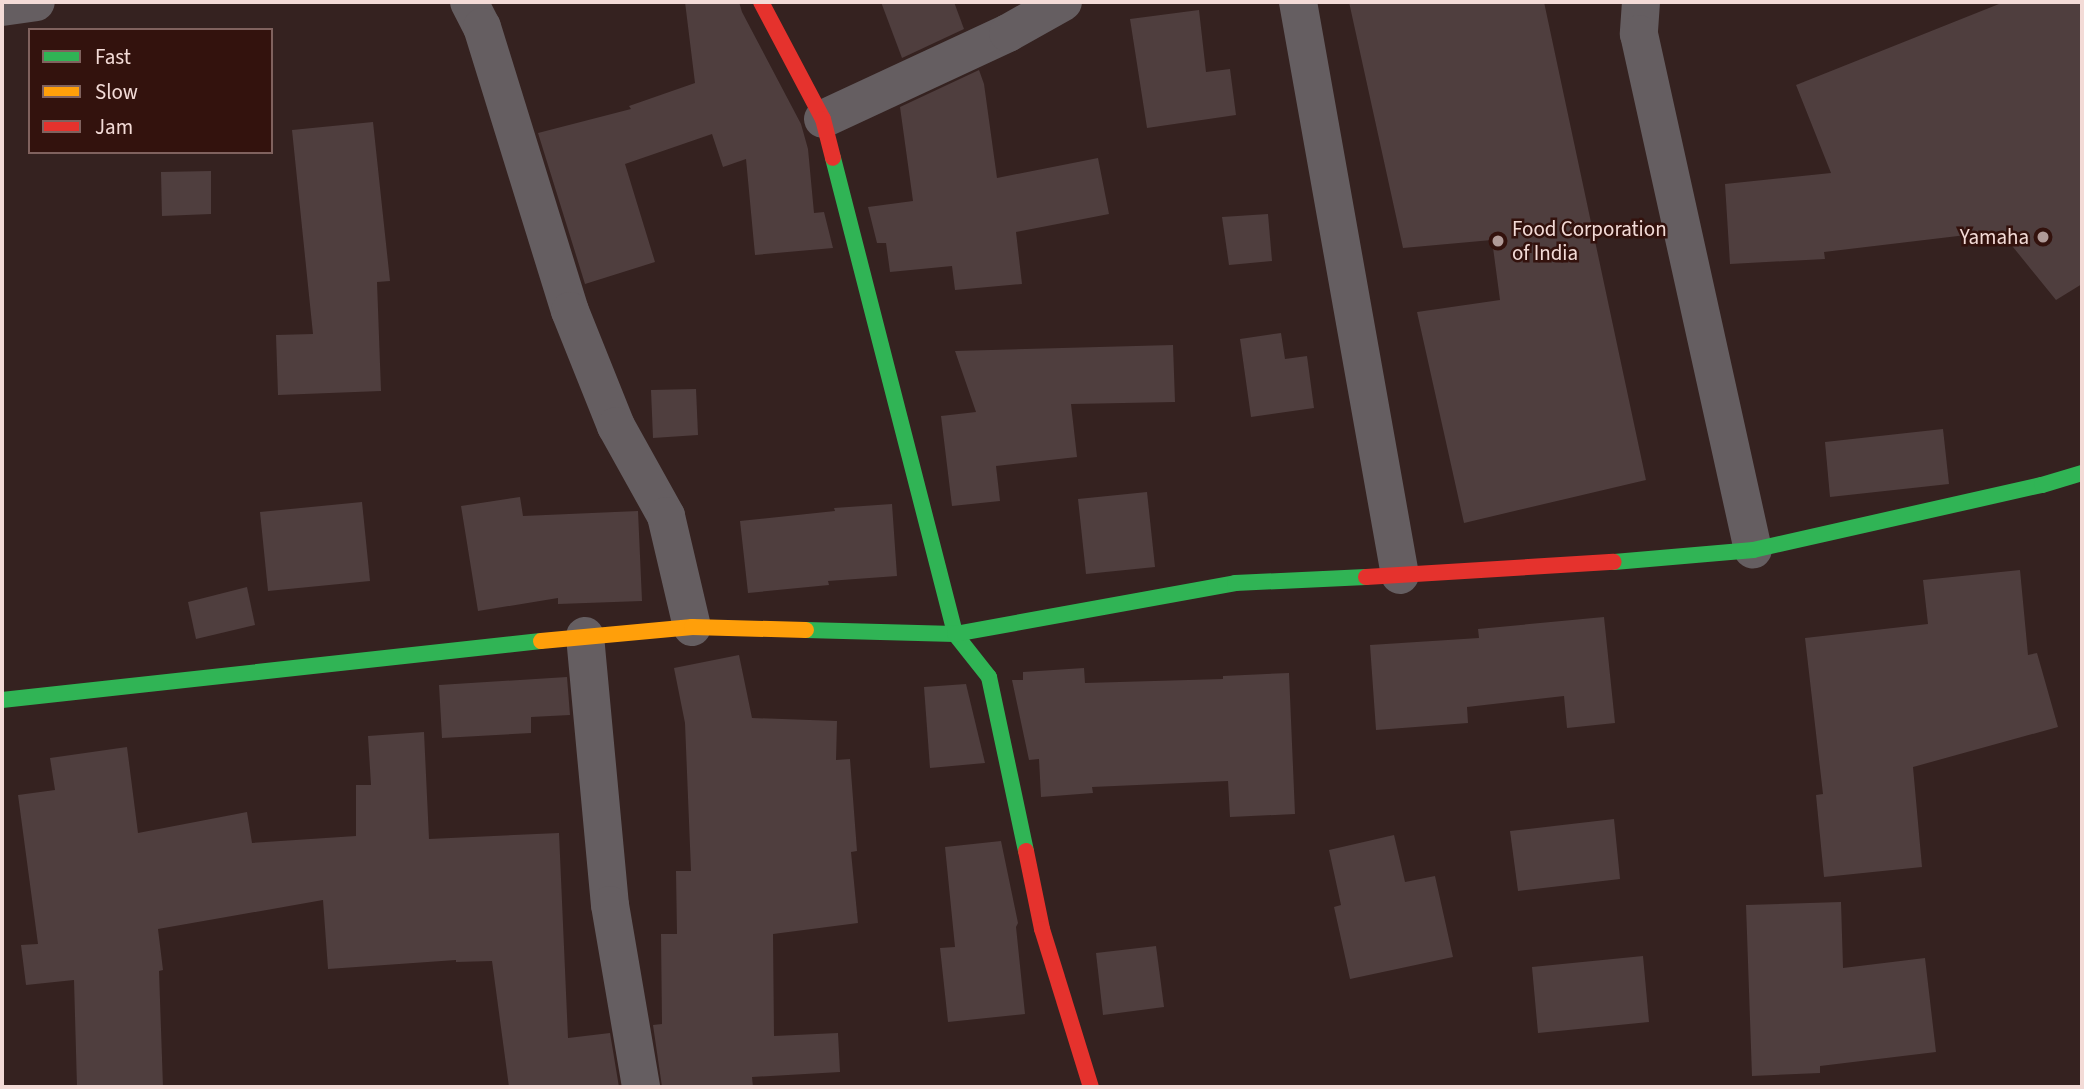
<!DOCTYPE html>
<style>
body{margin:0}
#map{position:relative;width:2084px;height:1089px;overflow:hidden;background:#352220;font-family:"Source Sans 3",sans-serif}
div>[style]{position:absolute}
.building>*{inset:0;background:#4f3e3e}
.street>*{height:38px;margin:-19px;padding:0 19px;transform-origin:19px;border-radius:19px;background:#655e61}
.fast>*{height:16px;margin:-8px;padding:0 8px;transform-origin:8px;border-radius:8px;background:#30b455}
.slow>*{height:16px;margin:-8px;padding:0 8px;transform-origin:8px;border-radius:8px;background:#ff9f0a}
.jam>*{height:16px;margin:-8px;padding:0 8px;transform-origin:8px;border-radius:8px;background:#e5322d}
.dots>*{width:19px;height:19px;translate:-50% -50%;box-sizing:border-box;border:4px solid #33120d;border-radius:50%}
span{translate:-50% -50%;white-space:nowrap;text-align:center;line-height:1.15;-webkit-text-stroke:5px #33120d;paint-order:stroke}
.poi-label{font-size:21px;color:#f3dbd7}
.left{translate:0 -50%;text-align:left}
.right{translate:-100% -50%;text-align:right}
.frame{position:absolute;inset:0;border:4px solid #f3dbd7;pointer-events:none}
.legend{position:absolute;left:28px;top:28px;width:245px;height:126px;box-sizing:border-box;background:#33120d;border:2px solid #80625e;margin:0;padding:9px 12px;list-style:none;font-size:21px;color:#f3dbd7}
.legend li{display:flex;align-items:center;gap:14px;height:35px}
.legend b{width:35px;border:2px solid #80625e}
</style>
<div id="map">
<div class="building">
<i style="clip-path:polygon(685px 2px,739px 2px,742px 12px,801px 124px,808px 149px,814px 213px,824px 212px,833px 248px,755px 255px,746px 159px,723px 167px,712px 134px,625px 164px,655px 262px,585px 284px,538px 133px,631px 109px,629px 106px,695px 83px)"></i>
<i style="clip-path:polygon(881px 2px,954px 2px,964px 29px,902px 58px)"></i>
<i style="clip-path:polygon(1349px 2px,1544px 2px,1646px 480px,1464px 523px,1417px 312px,1500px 300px,1492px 240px,1403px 248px)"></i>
<i style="clip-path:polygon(2004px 2px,2082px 2px,2082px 284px,2056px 300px,2000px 231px,1824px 252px,1825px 259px,1730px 264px,1725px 184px,1831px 173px,1796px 85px)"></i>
<i style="clip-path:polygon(1199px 10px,1206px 72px,1230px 69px,1236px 115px,1147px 128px,1130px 19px)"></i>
<i style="clip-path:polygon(979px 70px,984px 84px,997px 178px,1098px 158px,1109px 214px,1016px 232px,1022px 284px,955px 290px,952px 266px,890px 272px,886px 243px,877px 243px,868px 207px,913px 201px,900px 107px)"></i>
<i style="clip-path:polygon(373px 122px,390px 281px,377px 282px,381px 391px,278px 395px,276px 335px,313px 334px,292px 130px)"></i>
<i style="clip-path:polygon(211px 171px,211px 214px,162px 216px,161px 172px)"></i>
<i style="clip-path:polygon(1268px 214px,1272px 261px,1229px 265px,1222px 217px)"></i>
<i style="clip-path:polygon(1281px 333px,1285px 359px,1307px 356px,1314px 408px,1251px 417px,1240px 339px)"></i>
<i style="clip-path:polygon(1173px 345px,1175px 402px,1071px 404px,1077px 457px,996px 466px,1000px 501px,952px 506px,941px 416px,976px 412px,955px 351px)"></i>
<i style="clip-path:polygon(696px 389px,698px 435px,653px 438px,651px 390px)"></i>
<i style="clip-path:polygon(1943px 429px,1949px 484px,1830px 497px,1825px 442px)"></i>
<i style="clip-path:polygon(1147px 492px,1155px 567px,1086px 574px,1078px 499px)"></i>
<i style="clip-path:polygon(520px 497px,523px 516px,638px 511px,642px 601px,558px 604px,558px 598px,478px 611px,461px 506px)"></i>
<i style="clip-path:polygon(362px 502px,370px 581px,268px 591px,260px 512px)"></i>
<i style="clip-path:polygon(892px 504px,897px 576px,828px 581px,829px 585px,748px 593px,740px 521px,835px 511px,834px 508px)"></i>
<i style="clip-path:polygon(2020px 570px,2028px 655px,2037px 653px,2058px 727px,1913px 767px,1922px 867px,1824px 877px,1816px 795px,1823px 794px,1805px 638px,1928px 624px,1923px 580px)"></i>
<i style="clip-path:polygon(247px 587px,255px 625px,196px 639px,188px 602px)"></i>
<i style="clip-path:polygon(1604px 617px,1615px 723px,1567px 728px,1564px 696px,1467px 707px,1468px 723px,1376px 730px,1370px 645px,1479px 638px,1478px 629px)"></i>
<i style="clip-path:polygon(739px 655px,752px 718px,837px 721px,836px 760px,850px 759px,857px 851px,851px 852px,858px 923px,773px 934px,774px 1036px,838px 1033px,840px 1072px,752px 1077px,753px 1087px,662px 1087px,653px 1025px,662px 1024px,661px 934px,677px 934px,676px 871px,691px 871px,685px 723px,674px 668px)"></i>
<i style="clip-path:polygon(1084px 668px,1085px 683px,1223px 679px,1223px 676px,1289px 673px,1295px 814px,1230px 817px,1228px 781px,1092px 787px,1093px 793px,1041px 797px,1039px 759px,1029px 760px,1012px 680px,1023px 680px,1023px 672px)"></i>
<i style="clip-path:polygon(567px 677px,570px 715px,531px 717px,531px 733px,442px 738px,439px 685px)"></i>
<i style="clip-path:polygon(966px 684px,985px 763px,930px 768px,924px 687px)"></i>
<i style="clip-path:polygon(424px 732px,429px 839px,559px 833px,568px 1038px,610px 1033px,619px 1087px,509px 1087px,492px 961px,456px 962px,456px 960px,328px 969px,323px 900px,158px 929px,163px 970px,159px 971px,163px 1087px,77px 1087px,74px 980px,26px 985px,21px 945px,38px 944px,18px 795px,55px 790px,50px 758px,127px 747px,138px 833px,247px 812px,252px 843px,356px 836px,356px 785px,371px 785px,368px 736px)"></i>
<i style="clip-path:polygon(1614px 819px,1620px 879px,1518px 891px,1510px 831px)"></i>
<i style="clip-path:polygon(1394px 835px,1405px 882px,1435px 876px,1453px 957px,1350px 979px,1334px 907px,1341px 905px,1329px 850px)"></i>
<i style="clip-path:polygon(1001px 841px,1018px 923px,1016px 927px,1025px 1014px,948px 1022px,940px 948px,955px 947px,945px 847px)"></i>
<i style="clip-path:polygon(1841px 902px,1843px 968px,1925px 958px,1936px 1052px,1820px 1066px,1820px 1073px,1752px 1076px,1746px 905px)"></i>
<i style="clip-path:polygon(1156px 946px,1164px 1007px,1103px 1015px,1096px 953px)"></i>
<i style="clip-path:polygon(1643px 956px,1649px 1022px,1538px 1033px,1532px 967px)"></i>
</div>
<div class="street">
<i style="left:469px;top:2px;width:28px;rotate:63deg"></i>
<i style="left:482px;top:27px;width:297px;rotate:72.8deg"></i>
<i style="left:570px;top:311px;width:124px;rotate:68.2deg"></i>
<i style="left:616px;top:426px;width:103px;rotate:60.9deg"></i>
<i style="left:666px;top:516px;width:114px;rotate:76.8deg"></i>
<i style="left:1298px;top:2px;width:582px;rotate:79.91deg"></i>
<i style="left:1641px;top:2px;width:32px;rotate:94deg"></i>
<i style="left:1639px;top:34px;width:528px;rotate:77.54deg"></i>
<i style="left:2px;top:7px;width:34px;rotate:-8deg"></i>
<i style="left:823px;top:119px;width:204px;rotate:-24.9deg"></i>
<i style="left:1008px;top:33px;width:63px;rotate:-29.4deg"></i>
<i style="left:585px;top:636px;width:270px;rotate:84.7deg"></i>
<i style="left:610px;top:905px;width:185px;rotate:80.3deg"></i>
</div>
<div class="fast">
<i style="left:833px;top:158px;width:491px;rotate:75.6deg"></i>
<i style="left:955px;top:634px;width:55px;rotate:51.7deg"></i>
<i style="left:989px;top:677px;width:178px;rotate:78deg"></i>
<i style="left:1614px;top:562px;width:140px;rotate:-4.9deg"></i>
<i style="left:1753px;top:550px;width:296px;rotate:-12.7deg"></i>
<i style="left:2042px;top:485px;width:42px;rotate:-16.7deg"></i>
<i style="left:806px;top:630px;width:149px;rotate:1.5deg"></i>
<i style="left:955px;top:634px;width:285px;rotate:-10.3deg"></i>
<i style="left:1235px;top:583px;width:131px;rotate:-2.6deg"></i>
<i style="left:2px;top:700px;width:542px;rotate:-6.25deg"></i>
</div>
<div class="slow">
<i style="left:541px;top:641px;width:152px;rotate:-5.3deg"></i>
<i style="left:692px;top:627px;width:114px;rotate:1.5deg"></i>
</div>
<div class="jam">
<i style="left:761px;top:2px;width:132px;rotate:62.1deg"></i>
<i style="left:823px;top:119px;width:40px;rotate:75.6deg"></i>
<i style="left:1366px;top:577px;width:248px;rotate:-3.5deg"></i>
<i style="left:1026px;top:851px;width:80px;rotate:78.4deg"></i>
<i style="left:1042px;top:929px;width:165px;rotate:72.8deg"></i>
</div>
<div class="dots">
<i style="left:2043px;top:237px;background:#b09a97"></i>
<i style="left:1498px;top:241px;background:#b09a97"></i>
</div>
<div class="poi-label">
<span class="left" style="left:1512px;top:241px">Food Corporation<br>of India</span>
<span class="right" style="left:2029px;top:237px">Yamaha</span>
</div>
<div class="frame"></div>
<ul class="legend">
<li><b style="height:9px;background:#30b455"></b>Fast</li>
<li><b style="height:9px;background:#ff9f0a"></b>Slow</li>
<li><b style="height:9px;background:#e5322d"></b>Jam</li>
</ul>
</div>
